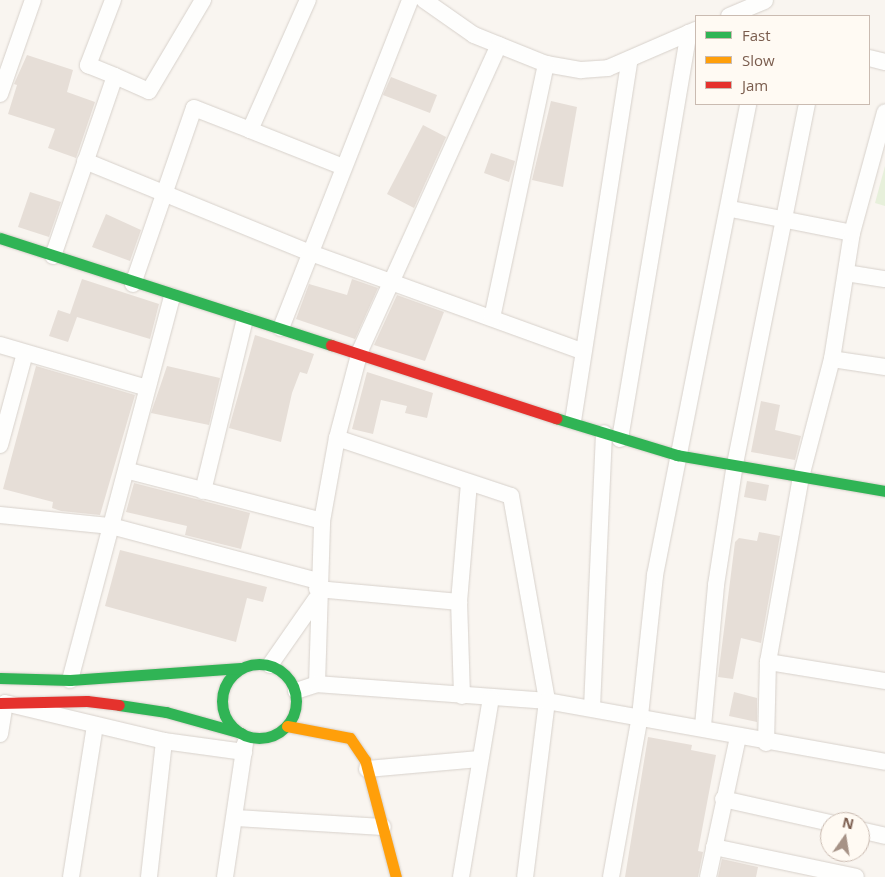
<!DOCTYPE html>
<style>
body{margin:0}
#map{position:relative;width:885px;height:877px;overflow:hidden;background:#f9f5f0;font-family:"Open Sans",sans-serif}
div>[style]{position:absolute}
.green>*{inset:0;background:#e7f0db}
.building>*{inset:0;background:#e6ded7}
.roads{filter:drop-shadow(0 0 1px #d7d1cb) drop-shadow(0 0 1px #d7d1cb)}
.street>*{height:16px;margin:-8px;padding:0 8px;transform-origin:8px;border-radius:8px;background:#fefefd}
.fast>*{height:11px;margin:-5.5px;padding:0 5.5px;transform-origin:5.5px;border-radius:5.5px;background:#30b455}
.fast>.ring{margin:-5.5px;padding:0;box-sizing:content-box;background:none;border:11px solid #30b455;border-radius:50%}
.slow>*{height:11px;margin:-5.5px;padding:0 5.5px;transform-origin:5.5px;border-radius:5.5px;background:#ff9f0a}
.jam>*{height:11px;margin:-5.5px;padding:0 5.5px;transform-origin:5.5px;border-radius:5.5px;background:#e5322d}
span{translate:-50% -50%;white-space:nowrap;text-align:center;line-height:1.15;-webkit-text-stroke:4px #fffaf3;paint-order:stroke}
.legend{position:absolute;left:695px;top:15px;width:175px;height:90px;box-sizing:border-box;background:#fffaf3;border:1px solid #cabbb1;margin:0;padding:6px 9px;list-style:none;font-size:15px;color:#7a5c4d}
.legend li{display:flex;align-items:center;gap:10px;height:25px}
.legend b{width:25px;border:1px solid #cabbb1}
.north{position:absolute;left:820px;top:812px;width:50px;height:50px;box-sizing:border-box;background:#fffaf3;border:1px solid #cabbb1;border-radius:50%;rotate:13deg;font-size:14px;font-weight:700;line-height:20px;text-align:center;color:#7a5c4d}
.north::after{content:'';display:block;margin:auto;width:18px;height:22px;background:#a69286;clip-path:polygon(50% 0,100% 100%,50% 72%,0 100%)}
</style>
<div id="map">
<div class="green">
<i style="clip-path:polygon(885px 166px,885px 206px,875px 203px)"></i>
</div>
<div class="building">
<i style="clip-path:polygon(27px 55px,73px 70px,67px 92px,95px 102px,76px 158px,48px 148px,55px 129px,8px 114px,17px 85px,14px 84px)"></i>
<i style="clip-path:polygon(391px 77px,437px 95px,430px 113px,383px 95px)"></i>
<i style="clip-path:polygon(551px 101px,577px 107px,563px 187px,532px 180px)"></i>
<i style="clip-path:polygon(423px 125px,446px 137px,414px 208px,387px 194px)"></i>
<i style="clip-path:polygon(491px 153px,515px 161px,509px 182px,484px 173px)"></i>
<i style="clip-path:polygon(30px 192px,61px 202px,49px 237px,18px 227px)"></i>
<i style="clip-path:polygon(106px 214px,141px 230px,130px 261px,92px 247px)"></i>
<i style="clip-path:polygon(82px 279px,159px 304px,150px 339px,77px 317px,68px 342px,49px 336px,58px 310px,70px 314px)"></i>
<i style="clip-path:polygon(352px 279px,378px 288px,355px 339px,296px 319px,309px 284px,347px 295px)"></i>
<i style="clip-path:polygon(397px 295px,444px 312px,425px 361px,374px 345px)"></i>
<i style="clip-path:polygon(255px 335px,314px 354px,307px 374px,300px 372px,292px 393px,281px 442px,229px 428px)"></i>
<i style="clip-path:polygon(36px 366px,135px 395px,100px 515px,61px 511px,52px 508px,53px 502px,3px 489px)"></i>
<i style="clip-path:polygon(167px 366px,220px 378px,209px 425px,151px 413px)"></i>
<i style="clip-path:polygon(367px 372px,433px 393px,427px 418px,405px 413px,407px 406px,381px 400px,373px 434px,352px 429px)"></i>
<i style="clip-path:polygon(761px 401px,780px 405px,775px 430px,801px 436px,795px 460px,751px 452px)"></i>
<i style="clip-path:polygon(747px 481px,769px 485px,766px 501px,744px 497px)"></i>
<i style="clip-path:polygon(134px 483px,250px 513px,241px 549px,185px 535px,187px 526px,126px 512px)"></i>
<i style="clip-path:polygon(759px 532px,780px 536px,761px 643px,741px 638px,733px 679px,718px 677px,735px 542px,739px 538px,757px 541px)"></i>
<i style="clip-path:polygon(120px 550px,267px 587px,263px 602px,247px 598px,236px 642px,105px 606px)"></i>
<i style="clip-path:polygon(734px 692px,757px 698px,757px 722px,729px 716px)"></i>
<i style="clip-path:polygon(648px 737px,692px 745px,691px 750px,716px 755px,698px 851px,703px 852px,698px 877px,625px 877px)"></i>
<i style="clip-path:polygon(722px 859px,758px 867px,756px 877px,718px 877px)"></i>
</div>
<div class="roads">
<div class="street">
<i style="left:113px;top:0;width:70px;rotate:111deg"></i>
<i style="left:88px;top:65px;width:29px;rotate:22deg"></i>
<i style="left:424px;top:0;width:61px;rotate:35deg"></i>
<i style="left:474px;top:35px;width:78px;rotate:21.9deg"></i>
<i style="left:546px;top:64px;width:36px;rotate:10deg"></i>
<i style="left:581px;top:70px;width:27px;rotate:-4deg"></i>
<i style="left:608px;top:68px;width:96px;rotate:-23.4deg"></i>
<i style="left:729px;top:16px;width:39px;rotate:-23deg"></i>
<i style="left:869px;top:58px;width:16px;rotate:14deg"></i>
<i style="left:0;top:94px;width:100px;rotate:-70.7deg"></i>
<i style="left:250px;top:130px;width:98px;rotate:21.6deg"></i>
<i style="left:85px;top:161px;width:241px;rotate:22.2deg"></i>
<i style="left:308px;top:252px;width:291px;rotate:19.9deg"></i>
<i style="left:731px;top:209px;width:123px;rotate:11.2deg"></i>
<i style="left:53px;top:256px;width:190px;rotate:-71deg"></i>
<i style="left:115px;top:76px;width:37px;rotate:24deg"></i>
<i style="left:149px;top:91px;width:106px;rotate:-59.3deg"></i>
<i style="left:846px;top:273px;width:39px;rotate:9deg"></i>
<i style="left:133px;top:284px;width:186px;rotate:-70.9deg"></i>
<i style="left:194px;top:108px;width:60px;rotate:21.4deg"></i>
<i style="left:250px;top:130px;width:142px;rotate:-66deg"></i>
<i style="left:492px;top:318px;width:260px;rotate:-78deg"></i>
<i style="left:281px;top:328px;width:352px;rotate:-68.5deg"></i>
<i style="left:0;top:345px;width:153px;rotate:16.3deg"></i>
<i style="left:832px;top:359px;width:54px;rotate:8.6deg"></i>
<i style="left:573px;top:421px;width:366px;rotate:-81.1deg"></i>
<i style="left:337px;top:438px;width:183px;rotate:18.4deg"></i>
<i style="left:511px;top:496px;width:208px;rotate:80deg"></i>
<i style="left:547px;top:701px;width:177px;rotate:97.1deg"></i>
<i style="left:620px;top:439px;width:412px;rotate:-80.4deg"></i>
<i style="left:0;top:445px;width:95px;rotate:-74.8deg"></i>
<i style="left:129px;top:471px;width:199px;rotate:14.5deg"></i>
<i style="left:203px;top:491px;width:177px;rotate:-76.3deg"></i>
<i style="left:0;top:515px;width:112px;rotate:5.7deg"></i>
<i style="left:111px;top:526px;width:214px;rotate:14.9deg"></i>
<i style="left:317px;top:589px;width:143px;rotate:5.2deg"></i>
<i style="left:768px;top:662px;width:119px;rotate:9.2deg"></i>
<i style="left:270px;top:665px;width:80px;rotate:-55.1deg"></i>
<i style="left:70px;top:680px;width:397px;rotate:-75.1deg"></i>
<i style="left:317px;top:684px;width:163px;rotate:-88.2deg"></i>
<i style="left:322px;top:521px;width:84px;rotate:-79.8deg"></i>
<i style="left:337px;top:438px;width:90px;rotate:-75.2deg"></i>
<i style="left:360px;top:351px;width:336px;rotate:-65.6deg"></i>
<i style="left:296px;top:691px;width:22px;rotate:-18deg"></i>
<i style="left:317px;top:684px;width:231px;rotate:4.2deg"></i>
<i style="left:547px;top:701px;width:343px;rotate:10.2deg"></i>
<i style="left:462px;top:696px;width:94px;rotate:-91.8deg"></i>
<i style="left:459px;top:602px;width:119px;rotate:-85.2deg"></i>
<i style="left:592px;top:708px;width:275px;rotate:-87.5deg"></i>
<i style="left:703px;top:726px;width:142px;rotate:-84.7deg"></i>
<i style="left:716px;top:585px;width:122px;rotate:-81.1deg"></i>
<i style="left:735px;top:464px;width:367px;rotate:-78.7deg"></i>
<i style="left:0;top:734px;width:31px;rotate:-81deg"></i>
<i style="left:5px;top:703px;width:163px;rotate:13.4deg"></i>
<i style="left:164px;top:741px;width:81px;rotate:7.8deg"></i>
<i style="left:766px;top:743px;width:81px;rotate:-88.6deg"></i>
<i style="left:768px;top:662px;width:188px;rotate:-79.9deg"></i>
<i style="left:801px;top:477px;width:122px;rotate:-75.3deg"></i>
<i style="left:832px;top:359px;width:128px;rotate:-81deg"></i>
<i style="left:852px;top:233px;width:125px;rotate:-74.7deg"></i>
<i style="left:367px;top:769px;width:113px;rotate:-5.1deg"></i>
<i style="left:723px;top:799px;width:110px;rotate:12.6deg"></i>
<i style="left:236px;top:818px;width:147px;rotate:3.5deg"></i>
<i style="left:860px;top:830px;width:26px;rotate:13deg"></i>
<i style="left:714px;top:847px;width:145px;rotate:11.9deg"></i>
<i style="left:71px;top:877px;width:153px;rotate:-81deg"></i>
<i style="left:149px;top:877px;width:137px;rotate:-83.7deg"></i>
<i style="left:225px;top:877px;width:135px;rotate:-81.5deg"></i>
<i style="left:461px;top:877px;width:181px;rotate:-80.5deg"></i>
<i style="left:611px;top:877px;width:164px;rotate:-79.8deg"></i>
<i style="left:640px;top:716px;width:142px;rotate:-83.9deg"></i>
<i style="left:655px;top:575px;width:480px;rotate:-78.8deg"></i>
<i style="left:708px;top:877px;width:143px;rotate:-77.9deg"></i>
</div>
<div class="fast">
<i style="left:0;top:238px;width:348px;rotate:17.9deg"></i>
<i style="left:556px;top:418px;width:127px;rotate:17deg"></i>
<i style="left:677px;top:455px;width:211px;rotate:9.8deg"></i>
<i class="ring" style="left:222px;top:664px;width:63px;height:63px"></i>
<i style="left:0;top:678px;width:70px;rotate:1.6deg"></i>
<i style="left:70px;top:680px;width:171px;rotate:-4deg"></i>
<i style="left:119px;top:705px;width:48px;rotate:8.5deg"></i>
<i style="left:166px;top:712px;width:78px;rotate:15.6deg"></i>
</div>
<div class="slow">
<i style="left:287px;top:726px;width:64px;rotate:10.8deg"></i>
<i style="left:350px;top:738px;width:27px;rotate:56deg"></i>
<i style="left:365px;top:760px;width:121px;rotate:75.2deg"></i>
</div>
<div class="jam">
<i style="left:331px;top:345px;width:237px;rotate:18deg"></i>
<i style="left:0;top:703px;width:87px;rotate:-1.3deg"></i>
<i style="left:87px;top:701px;width:32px;rotate:7deg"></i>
</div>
</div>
<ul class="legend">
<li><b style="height:6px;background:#30b455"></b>Fast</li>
<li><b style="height:6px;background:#ff9f0a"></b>Slow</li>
<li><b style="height:6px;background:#e5322d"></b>Jam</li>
</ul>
<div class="north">N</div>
</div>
